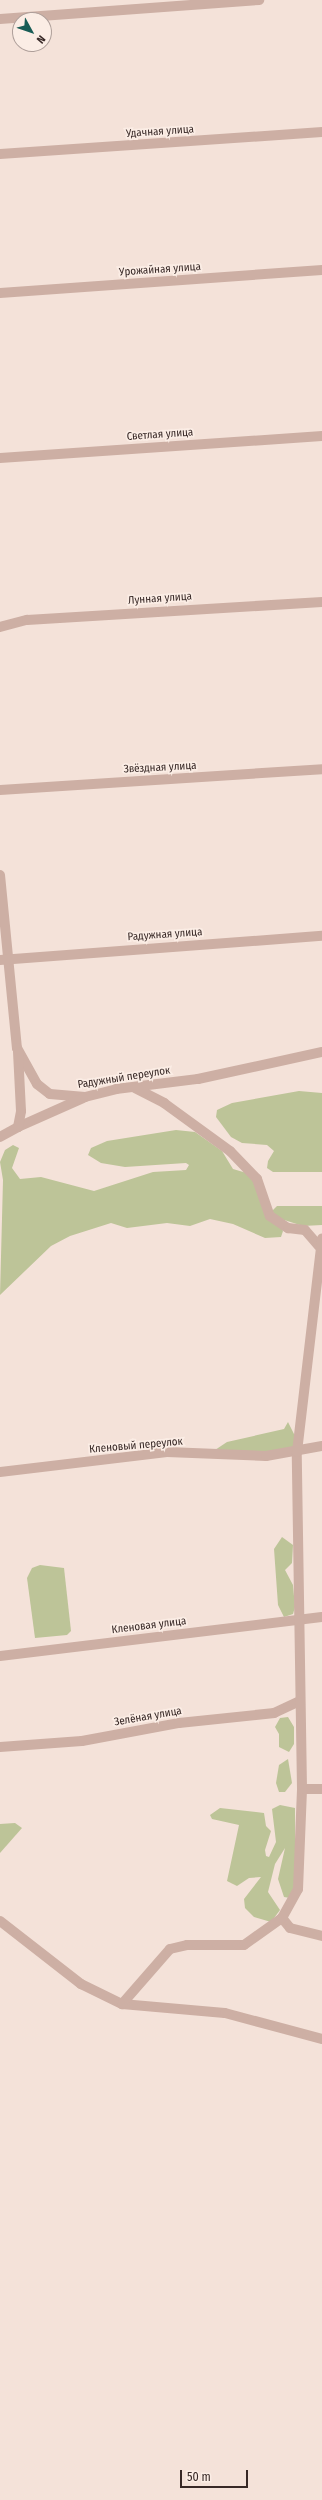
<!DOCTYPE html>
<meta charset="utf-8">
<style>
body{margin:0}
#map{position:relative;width:322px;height:2500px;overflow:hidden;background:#f4e2d9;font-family:"Fira Sans Condensed",sans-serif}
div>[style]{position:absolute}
.green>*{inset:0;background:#bdc498}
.street>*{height:10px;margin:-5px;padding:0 5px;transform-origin:5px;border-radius:5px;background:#cdafa4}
span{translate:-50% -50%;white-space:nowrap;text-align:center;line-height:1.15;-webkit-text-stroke:3.5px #fbede5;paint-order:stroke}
.street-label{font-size:11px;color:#372826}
.north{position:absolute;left:12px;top:12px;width:40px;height:40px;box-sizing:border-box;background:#fbede5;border:1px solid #ad9e99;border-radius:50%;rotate:130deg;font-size:11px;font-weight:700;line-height:16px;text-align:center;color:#372826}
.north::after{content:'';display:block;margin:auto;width:14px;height:18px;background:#185c55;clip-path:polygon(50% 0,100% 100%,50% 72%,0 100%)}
.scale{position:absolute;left:180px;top:2470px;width:68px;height:18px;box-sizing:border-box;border:2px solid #372826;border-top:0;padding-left:5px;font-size:12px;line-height:14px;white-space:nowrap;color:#372826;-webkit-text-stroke:3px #fbede5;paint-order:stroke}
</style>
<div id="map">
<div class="green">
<i style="clip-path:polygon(299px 1091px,322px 1093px,322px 1172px,273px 1172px,267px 1168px,268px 1161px,274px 1151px,267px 1145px,242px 1143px,231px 1137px,216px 1117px,217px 1110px,232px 1103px)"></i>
<i style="clip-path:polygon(176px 1130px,195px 1132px,222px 1151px,233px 1169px,250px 1174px,283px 1231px,281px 1237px,265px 1238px,233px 1224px,210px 1219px,190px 1226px,167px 1223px,127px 1228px,111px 1223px,70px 1236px,51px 1246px,0 1295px,3px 1180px,0 1162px,5px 1150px,13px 1145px,19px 1148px,12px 1168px,20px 1179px,41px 1177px,94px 1191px,153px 1172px,186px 1170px,189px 1165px,186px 1163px,125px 1167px,101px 1163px,88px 1155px,91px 1148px,107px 1141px)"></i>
<i style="clip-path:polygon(277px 1206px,322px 1206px,322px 1225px,303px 1226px,278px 1218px,272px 1211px)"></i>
<i style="clip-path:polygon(288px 1422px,294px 1434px,295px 1446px,277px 1452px,215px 1450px,227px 1442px,284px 1429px)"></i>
<i style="clip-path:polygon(282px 1537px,293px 1545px,292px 1563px,285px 1570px,293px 1585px,295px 1607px,293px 1614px,284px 1617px,278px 1605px,274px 1549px)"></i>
<i style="clip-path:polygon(40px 1565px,64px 1568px,71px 1631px,67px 1635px,35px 1638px,27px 1578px,32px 1568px)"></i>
<i style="clip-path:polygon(288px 1717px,294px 1727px,294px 1744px,289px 1752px,279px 1747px,279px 1734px,275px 1727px,280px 1718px)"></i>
<i style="clip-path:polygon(288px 1759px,292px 1783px,285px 1792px,279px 1792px,276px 1783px,279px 1765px)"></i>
<i style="clip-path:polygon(280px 1805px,295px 1808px,295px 1880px,293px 1893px,290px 1898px,284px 1897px,278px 1879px,285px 1848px,275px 1864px,268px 1892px,280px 1910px,271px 1922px,254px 1917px,245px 1908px,244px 1899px,261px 1877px,249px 1878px,237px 1886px,227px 1881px,239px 1825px,212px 1819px,210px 1815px,220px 1808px,264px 1813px,266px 1826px,271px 1831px,265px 1850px,266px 1856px,269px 1857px,276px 1842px,272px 1809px)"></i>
<i style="clip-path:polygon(0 1824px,15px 1823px,22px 1828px,0 1853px)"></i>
</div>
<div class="street">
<i style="left:0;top:19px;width:260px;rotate:-4.2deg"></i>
<i style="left:0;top:154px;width:323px;rotate:-3.9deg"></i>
<i style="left:0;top:293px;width:323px;rotate:-4.1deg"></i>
<i style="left:0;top:458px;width:323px;rotate:-3.9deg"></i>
<i style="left:0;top:627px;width:28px;rotate:-15deg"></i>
<i style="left:27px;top:620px;width:296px;rotate:-3.5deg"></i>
<i style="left:0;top:790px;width:323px;rotate:-3.7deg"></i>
<i style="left:0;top:875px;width:174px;rotate:84.4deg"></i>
<i style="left:17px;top:1048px;width:41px;rotate:60.9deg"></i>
<i style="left:37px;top:1084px;width:16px;rotate:38deg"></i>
<i style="left:50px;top:1094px;width:35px;rotate:5deg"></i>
<i style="left:85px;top:1097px;width:32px;rotate:-14deg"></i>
<i style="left:116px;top:1089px;width:83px;rotate:-7deg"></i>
<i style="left:198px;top:1079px;width:127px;rotate:-12.3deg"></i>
<i style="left:0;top:960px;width:323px;rotate:-4.3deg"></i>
<i style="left:135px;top:1088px;width:33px;rotate:27deg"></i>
<i style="left:164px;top:1103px;width:82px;rotate:36deg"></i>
<i style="left:230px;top:1151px;width:39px;rotate:46deg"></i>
<i style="left:257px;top:1179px;width:39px;rotate:71deg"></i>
<i style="left:270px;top:1216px;width:22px;rotate:34deg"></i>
<i style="left:288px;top:1228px;width:17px;rotate:7deg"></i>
<i style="left:305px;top:1230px;width:21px;rotate:49deg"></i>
<i style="left:18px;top:1127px;width:71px;rotate:-24deg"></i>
<i style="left:0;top:1137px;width:21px;rotate:-29deg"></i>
<i style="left:18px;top:1127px;width:16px;rotate:-79deg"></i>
<i style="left:21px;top:1111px;width:59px;rotate:-92.9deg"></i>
<i style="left:0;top:1472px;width:168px;rotate:-6.8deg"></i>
<i style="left:167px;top:1452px;width:99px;rotate:2.3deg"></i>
<i style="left:266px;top:1456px;width:57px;rotate:-10.1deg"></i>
<i style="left:0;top:1656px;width:324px;rotate:-6.9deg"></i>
<i style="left:0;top:1747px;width:82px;rotate:-4.2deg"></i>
<i style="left:82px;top:1741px;width:99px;rotate:-10.5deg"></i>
<i style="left:179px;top:1723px;width:96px;rotate:-6deg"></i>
<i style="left:274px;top:1713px;width:26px;rotate:-25deg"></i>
<i style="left:302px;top:1789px;width:20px"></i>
<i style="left:282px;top:1918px;width:13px;rotate:51deg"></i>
<i style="left:290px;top:1928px;width:33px;rotate:14deg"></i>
<i style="left:0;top:1921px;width:103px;rotate:37.9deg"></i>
<i style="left:81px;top:1984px;width:46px;rotate:26deg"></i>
<i style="left:122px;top:2004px;width:103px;rotate:5deg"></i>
<i style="left:225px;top:2013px;width:100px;rotate:15deg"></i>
<i style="left:122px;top:2004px;width:73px;rotate:-48.9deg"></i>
<i style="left:170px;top:1949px;width:17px;rotate:-13deg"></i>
<i style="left:187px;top:1945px;width:57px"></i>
<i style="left:244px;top:1945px;width:47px;rotate:-35.4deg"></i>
<i style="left:282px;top:1918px;width:33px;rotate:-61deg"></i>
<i style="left:298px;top:1889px;width:100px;rotate:-87.7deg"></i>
<i style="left:302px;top:1789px;width:337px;rotate:-90.9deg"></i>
<i style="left:297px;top:1452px;width:215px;rotate:-83.3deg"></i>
</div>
<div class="street-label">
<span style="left:160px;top:132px;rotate:-4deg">Удачная улица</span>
<span style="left:160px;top:270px;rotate:-4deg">Урожайная улица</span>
<span style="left:160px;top:435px;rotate:-4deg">Светлая улица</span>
<span style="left:160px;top:599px;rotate:-4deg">Лунная улица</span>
<span style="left:160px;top:768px;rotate:-3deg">Звёздная улица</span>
<span style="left:165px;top:935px;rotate:-4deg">Радужная улица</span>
<span style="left:124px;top:1078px;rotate:-9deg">Радужный переулок</span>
<span style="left:136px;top:1446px;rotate:-5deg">Кленовый переулок</span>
<span style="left:149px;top:1626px;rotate:-7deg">Кленовая улица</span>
<span style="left:148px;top:1717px;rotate:-10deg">Зелёная улица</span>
</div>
<div class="north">N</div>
<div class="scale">50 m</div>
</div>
